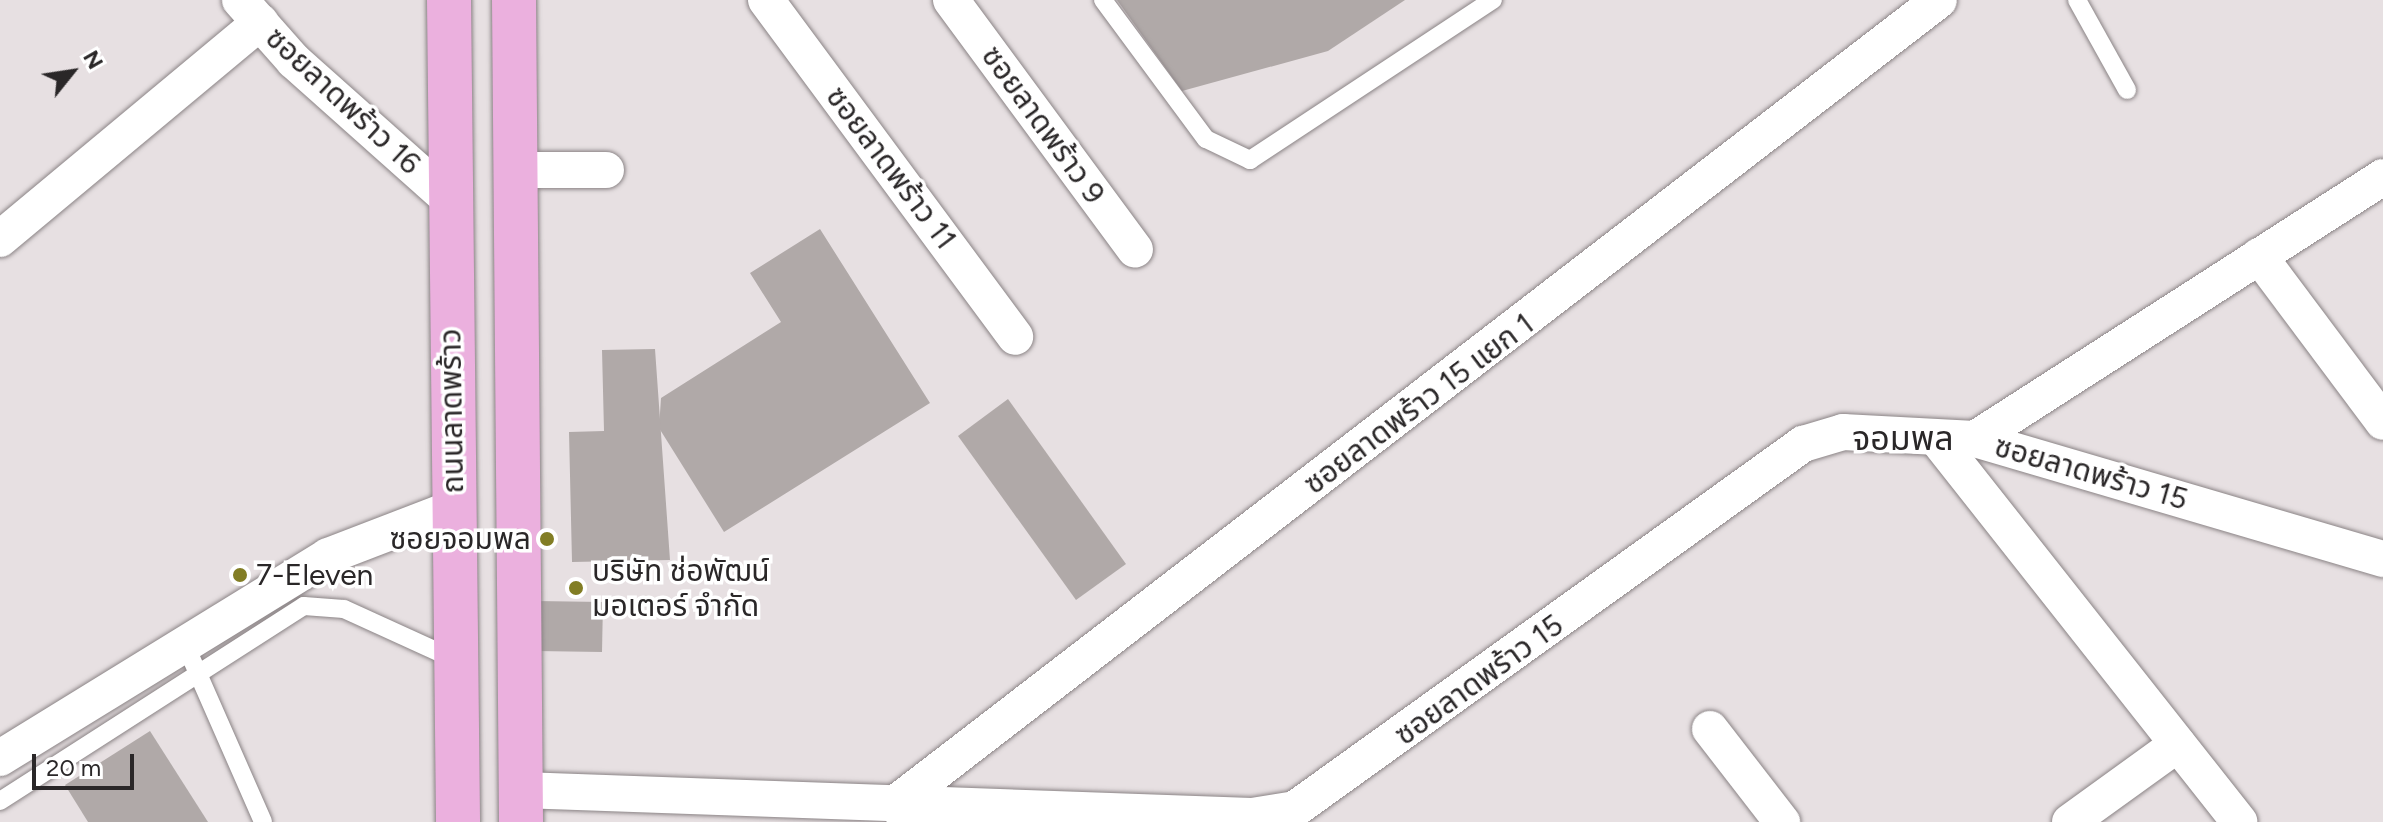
<!DOCTYPE html>
<meta charset="utf-8">
<style>
body{margin:0}
#map{position:relative;width:2383px;height:822px;overflow:hidden;background:#e7e0e2;font-family:Figtree,"Noto Sans Thai",sans-serif}
div>[style]{position:absolute}
.building>*{inset:0;background:#b0a9a8}
.roads{filter:drop-shadow(0 0 2px #8a8385) drop-shadow(0 0 2px #8a8385)}
.lane>*{height:18px;margin:-9px;padding:0 9px;transform-origin:9px;border-radius:9px;background:#fff}
.street>*{height:36px;margin:-18px;padding:0 18px;transform-origin:18px;border-radius:18px;background:#fff}
.primary>*{height:44px;margin:-22px;padding:0 22px;transform-origin:22px;border-radius:22px;background:#ebb0de}
.dots>*{width:22px;height:22px;translate:-50% -50%;box-sizing:border-box;border:4px solid #fff;border-radius:50%}
span{translate:-50% -50%;white-space:nowrap;text-align:center;line-height:1.15;-webkit-text-stroke:7px #fff;paint-order:stroke}
.street-label{font-size:30px;color:#2a2728}
.poi-label{font-size:30px;color:#2a2728}
.right{translate:-100% -50%;text-align:right}
.left{translate:0 -50%;text-align:left}
.quarter-label{font-size:34px;color:#2a2728}
.north{position:absolute;left:32px;top:32px;width:80px;height:80px;-webkit-text-stroke:6px #fff;paint-order:stroke;rotate:60deg;font-size:22px;font-weight:700;line-height:32px;text-align:center;color:#2a2728}
.north::after{content:'';display:block;margin:auto;width:28px;height:36px;background:#2a2728;clip-path:polygon(50% 0,100% 100%,50% 72%,0 100%)}
.scale{position:absolute;left:32px;top:754px;width:102px;height:36px;box-sizing:border-box;border:4px solid #2a2728;border-top:0;padding-left:10px;font-size:24px;line-height:28px;white-space:nowrap;color:#2a2728;-webkit-text-stroke:6px #fff;paint-order:stroke}
</style>
<div id="map">
<div class="building">
<i style="clip-path:polygon(1117px 0,1405px 0,1328px 51px,1182px 91px)"></i>
<i style="clip-path:polygon(820px 229px,930px 403px,724px 532px,659px 428px,661px 398px,781px 322px,750px 273px)"></i>
<i style="clip-path:polygon(655px 349px,670px 560px,572px 562px,569px 432px,604px 431px,602px 350px)"></i>
<i style="clip-path:polygon(1008px 399px,1126px 564px,1076px 600px,958px 436px)"></i>
<i style="clip-path:polygon(536px 601px,603px 602px,602px 652px,536px 651px)"></i>
<i style="clip-path:polygon(150px 731px,208px 822px,88px 822px,65px 785px)"></i>
</div>
<div class="roads">
<div class="lane">
<i style="left:1103px;top:0;width:173px;rotate:53.5deg"></i>
<i style="left:1206px;top:139px;width:49px;rotate:25.5deg"></i>
<i style="left:1250px;top:160px;width:291px;rotate:-33.4deg"></i>
<i style="left:2077px;top:0;width:103px;rotate:60.9deg"></i>
<i style="left:185px;top:644px;width:194px;rotate:66.3deg"></i>
<i style="left:0;top:801px;width:361px;rotate:-32.7deg"></i>
<i style="left:304px;top:606px;width:40px;rotate:4.3deg"></i>
<i style="left:344px;top:609px;width:123px;rotate:24.5deg"></i>
</div>
<div class="street">
<i style="left:240px;top:0;width:81px;rotate:48.5deg"></i>
<i style="left:294px;top:61px;width:209px;rotate:41.7deg"></i>
<i style="left:766px;top:0;width:419px;rotate:53.5deg"></i>
<i style="left:951px;top:0;width:310px;rotate:53.6deg"></i>
<i style="left:516px;top:170px;width:90px"></i>
<i style="left:0;top:239px;width:339px;rotate:-39.8deg"></i>
<i style="left:2259px;top:256px;width:207px;rotate:53.2deg"></i>
<i style="left:1937px;top:439px;width:488px;rotate:51.7deg"></i>
<i style="left:1975px;top:439px;width:485px;rotate:-32.7deg"></i>
<i style="left:1710px;top:729px;width:118px;rotate:52.3deg"></i>
<i style="left:0;top:758px;width:385px;rotate:-31.6deg"></i>
<i style="left:328px;top:556px;width:134px;rotate:-21deg"></i>
<i style="left:521px;top:790px;width:731px;rotate:2.04deg"></i>
<i style="left:1252px;top:816px;width:44px;rotate:-9.2deg"></i>
<i style="left:1295px;top:809px;width:626px;rotate:-35.7deg"></i>
<i style="left:1803px;top:444px;width:42px;rotate:-16.7deg"></i>
<i style="left:1843px;top:432px;width:132px;rotate:3deg"></i>
<i style="left:1975px;top:439px;width:425px;rotate:16.4deg"></i>
<i style="left:901px;top:811px;width:9px;rotate:-122deg"></i>
<i style="left:896px;top:803px;width:1316px;rotate:-37.59deg"></i>
<i style="left:2070px;top:822px;width:133px;rotate:-35.8deg"></i>
</div>
<div class="primary">
<i style="left:449px;top:0;width:822px;rotate:89.37deg"></i>
<i style="left:514px;top:0;width:822px;rotate:89.51deg"></i>
</div>
</div>
<div class="dots">
<i style="left:547px;top:539px;background:#827d24"></i>
<i style="left:240px;top:575px;background:#827d24"></i>
<i style="left:576px;top:588px;background:#827d24"></i>
</div>
<div class="street-label">
<span style="left:343px;top:101px;rotate:43deg">ซอยลาดพร้าว 16</span>
<span style="left:1043px;top:125px;rotate:54deg">ซอยลาดพร้าว 9</span>
<span style="left:891px;top:168px;rotate:53deg">ซอยลาดพร้าว 11</span>
<span style="left:1419px;top:404px;rotate:-37deg">ซอยลาดพร้าว 15 แยก 1</span>
<span style="left:452px;top:411px;rotate:-91deg">ถนนลาดพร้าว</span>
<span style="left:2091px;top:473px;rotate:16deg">ซอยลาดพร้าว 15</span>
<span style="left:1479px;top:680px;rotate:-36deg">ซอยลาดพร้าว 15</span>
</div>
<div class="poi-label">
<span class="right" style="left:531px;top:539px">ซอยจอมพล</span>
<span class="left" style="left:592px;top:588px">บริษัท ช่อพัฒน์<br>มอเตอร์ จำกัด</span>
<span class="left" style="left:256px;top:575px">7-Eleven</span>
</div>
<div class="quarter-label">
<span style="left:1903px;top:439px">จอมพล</span>
</div>
<div class="north">N</div>
<div class="scale">20 m</div>
</div>
